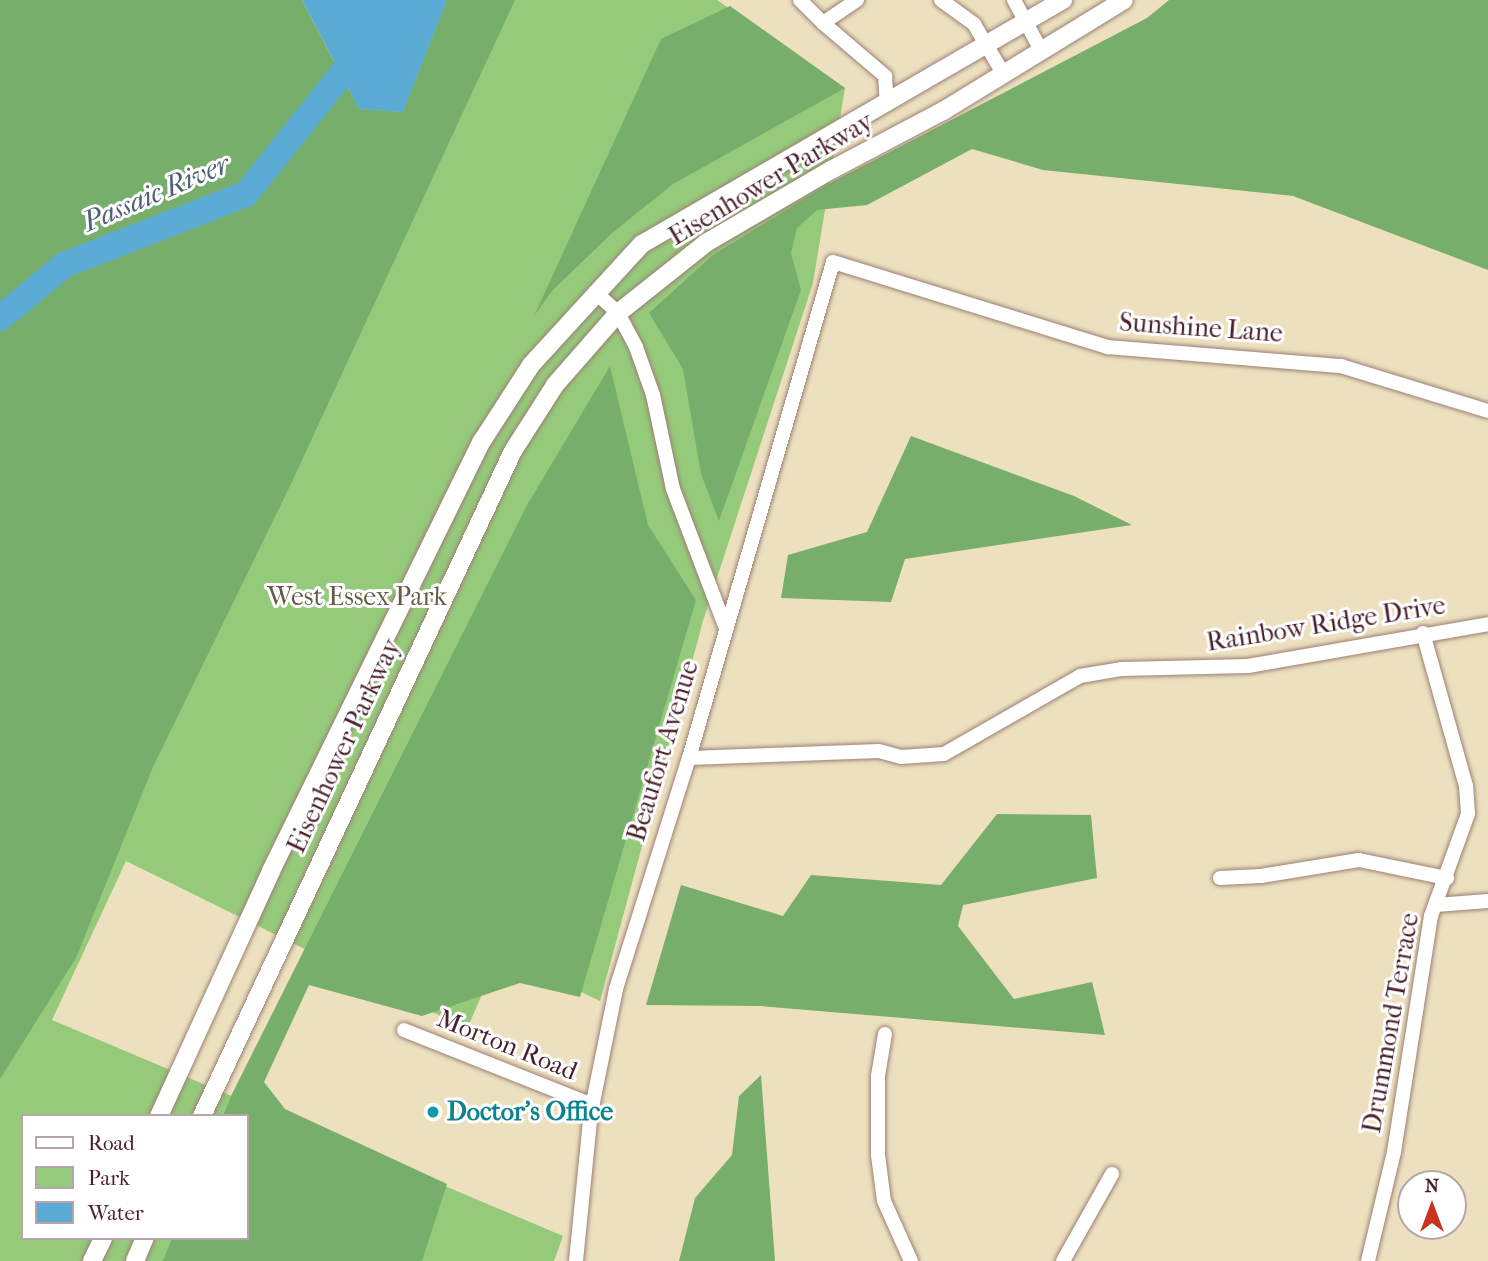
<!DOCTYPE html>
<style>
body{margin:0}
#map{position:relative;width:1488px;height:1261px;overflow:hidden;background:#ede0bf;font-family:"IM FELL French Canon",serif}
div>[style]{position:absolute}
.green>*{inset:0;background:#95ca7b}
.forest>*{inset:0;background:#78ae6b}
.water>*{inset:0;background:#5bacd5}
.river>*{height:26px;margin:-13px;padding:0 13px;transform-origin:13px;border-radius:13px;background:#5bacd5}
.roads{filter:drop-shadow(0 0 2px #9c8075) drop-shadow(0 0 2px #9c8075)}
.minor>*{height:14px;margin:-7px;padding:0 7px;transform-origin:7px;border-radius:7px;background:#fff}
.major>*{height:18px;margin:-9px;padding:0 9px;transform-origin:9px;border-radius:9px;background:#fff}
.dots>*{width:19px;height:19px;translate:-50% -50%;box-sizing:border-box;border:4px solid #fff;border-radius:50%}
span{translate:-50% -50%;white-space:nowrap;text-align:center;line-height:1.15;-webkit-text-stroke:6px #fff;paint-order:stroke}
.street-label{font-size:26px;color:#4a1f2b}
.park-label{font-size:26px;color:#645b47}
.culture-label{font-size:26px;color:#0d838f;font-weight:700}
.left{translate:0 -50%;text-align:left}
.water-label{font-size:28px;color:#525e77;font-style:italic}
.legend{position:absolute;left:21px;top:1114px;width:228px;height:126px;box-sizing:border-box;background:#fff;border:2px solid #b7a5aa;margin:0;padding:9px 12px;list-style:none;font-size:21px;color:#4a1f2b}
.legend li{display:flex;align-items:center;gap:14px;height:35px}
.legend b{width:35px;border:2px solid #b7a5aa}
.north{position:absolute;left:1397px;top:1170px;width:70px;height:70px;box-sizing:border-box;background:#fff;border:2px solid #b7a5aa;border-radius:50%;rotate:0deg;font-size:19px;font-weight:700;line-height:28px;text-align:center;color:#4a1f2b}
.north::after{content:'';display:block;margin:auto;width:24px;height:32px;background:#c8321e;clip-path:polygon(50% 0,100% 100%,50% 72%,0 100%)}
</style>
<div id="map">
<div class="green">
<i style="clip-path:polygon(evenodd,437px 0,717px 0,845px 88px,813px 283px,703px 621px,600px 1001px,500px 953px,467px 1029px,126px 861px,52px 1020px,563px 1236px,554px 1261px,0 1261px,0 451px,437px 0,23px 1116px,247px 1116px,247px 1238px,23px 1238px,23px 1116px)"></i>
</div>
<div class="forest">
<i style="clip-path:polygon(0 0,302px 0,359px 109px,403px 112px,447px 0,515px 0,290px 486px,153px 767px,76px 958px,0 1079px)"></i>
<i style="clip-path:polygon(1169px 0,1488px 0,1488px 270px,1293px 196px,1043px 170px,972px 149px,867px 205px,817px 210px,797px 228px,791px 253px,801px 290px,719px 521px,701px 474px,683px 369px,649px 313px,713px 255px,832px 182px,1147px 18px)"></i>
<i style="clip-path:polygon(730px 6px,845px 88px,673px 184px,612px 233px,552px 291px,534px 316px,661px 39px)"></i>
<i style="clip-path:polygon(610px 366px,648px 525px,696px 600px,580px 997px,520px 983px,422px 1016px,309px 985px,264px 1082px,285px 1109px,447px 1184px,422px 1261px,163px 1261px,172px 1238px,247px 1238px,247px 1116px,223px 1116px,232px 1094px,526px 507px)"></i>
<i style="clip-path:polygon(911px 436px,1074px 496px,1132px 525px,905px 559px,891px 602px,781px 598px,788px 555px,867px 532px)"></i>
<i style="clip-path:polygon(997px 814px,1091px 815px,1097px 878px,963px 905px,958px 926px,1014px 999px,1092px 982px,1105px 1035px,760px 1006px,646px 1005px,681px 885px,783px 916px,811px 875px,941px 885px)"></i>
<i style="clip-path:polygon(761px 1075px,775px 1261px,679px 1261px,695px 1198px,732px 1155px,739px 1096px)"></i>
</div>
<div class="water">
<i style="clip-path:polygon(302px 0,447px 0,403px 112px,359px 109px)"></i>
</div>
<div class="river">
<i style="left:0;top:318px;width:83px;rotate:-39.6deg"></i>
<i style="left:64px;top:265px;width:195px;rotate:-21.3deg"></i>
<i style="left:246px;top:194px;width:191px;rotate:-51.4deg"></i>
<i style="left:365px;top:45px;width:50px;rotate:-65deg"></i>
</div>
<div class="roads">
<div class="minor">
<i style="left:800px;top:0;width:33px;rotate:45deg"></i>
<i style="left:857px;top:0;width:41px;rotate:145.9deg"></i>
<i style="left:823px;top:23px;width:82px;rotate:40.5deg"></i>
<i style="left:885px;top:76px;width:27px;rotate:86deg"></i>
<i style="left:941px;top:0;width:41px;rotate:36deg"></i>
<i style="left:974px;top:24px;width:59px;rotate:59.5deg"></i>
<i style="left:1014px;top:0;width:59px;rotate:61.7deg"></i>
<i style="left:595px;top:292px;width:31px;rotate:42deg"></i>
<i style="left:618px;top:313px;width:38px;rotate:62deg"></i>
<i style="left:636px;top:347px;width:51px;rotate:70.5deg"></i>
<i style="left:653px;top:395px;width:96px;rotate:78deg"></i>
<i style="left:673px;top:489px;width:147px;rotate:69.2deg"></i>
<i style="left:689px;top:758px;width:190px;rotate:-2.1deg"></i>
<i style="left:879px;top:751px;width:23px;rotate:15deg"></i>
<i style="left:901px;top:757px;width:43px;rotate:-4deg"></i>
<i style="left:944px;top:754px;width:157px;rotate:-29.8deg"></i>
<i style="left:1080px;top:676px;width:43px;rotate:-9.5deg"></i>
<i style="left:1122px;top:669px;width:126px;rotate:-1.4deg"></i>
<i style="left:1248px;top:666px;width:244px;rotate:-9.9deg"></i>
<i style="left:1220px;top:878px;width:41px;rotate:-2.8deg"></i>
<i style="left:1261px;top:876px;width:99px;rotate:-9.3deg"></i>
<i style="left:1359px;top:860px;width:90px;rotate:11.6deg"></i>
<i style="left:1436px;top:905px;width:52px;rotate:-4.4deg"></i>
<i style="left:404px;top:1030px;width:202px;rotate:21.7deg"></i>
<i style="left:885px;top:1034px;width:43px;rotate:99.5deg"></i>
<i style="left:878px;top:1076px;width:79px;rotate:90deg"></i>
<i style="left:878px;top:1155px;width:46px;rotate:82.6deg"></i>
<i style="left:884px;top:1201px;width:66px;rotate:65.8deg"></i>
<i style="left:576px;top:1261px;width:150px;rotate:-84.3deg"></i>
<i style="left:591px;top:1112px;width:126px;rotate:-78.5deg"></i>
<i style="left:616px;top:989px;width:242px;rotate:-72.5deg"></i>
<i style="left:689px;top:758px;width:516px;rotate:-73.81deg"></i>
<i style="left:833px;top:262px;width:288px;rotate:17.2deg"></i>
<i style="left:1108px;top:347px;width:234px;rotate:4.7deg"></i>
<i style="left:1341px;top:366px;width:154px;rotate:17deg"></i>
<i style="left:1063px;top:1261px;width:100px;rotate:-60.6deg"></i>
<i style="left:1368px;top:1261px;width:112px;rotate:-76.6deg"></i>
<i style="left:1394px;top:1152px;width:239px;rotate:-81.1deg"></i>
<i style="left:1431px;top:916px;width:109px;rotate:-70.1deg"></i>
<i style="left:1468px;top:814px;width:28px;rotate:-94deg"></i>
<i style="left:1466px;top:786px;width:159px;rotate:-105.7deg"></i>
</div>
<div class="major">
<i style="left:159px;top:1116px;width:269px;rotate:-65.4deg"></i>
<i style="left:271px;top:871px;width:479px;rotate:-63.9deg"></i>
<i style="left:482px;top:441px;width:90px;rotate:-57.2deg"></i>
<i style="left:531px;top:365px;width:164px;rotate:-47.5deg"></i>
<i style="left:642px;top:244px;width:487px;rotate:-30.1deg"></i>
<i style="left:202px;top:1116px;width:734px;rotate:-64.94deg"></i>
<i style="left:513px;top:451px;width:78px;rotate:-57.5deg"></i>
<i style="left:555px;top:385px;width:96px;rotate:-48.8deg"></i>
<i style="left:618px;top:313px;width:112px;rotate:-38.5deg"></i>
<i style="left:706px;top:243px;width:145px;rotate:-30.3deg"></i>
<i style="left:831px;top:170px;width:127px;rotate:-27.8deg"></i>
<i style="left:943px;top:111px;width:212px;rotate:-31.5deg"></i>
<i style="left:92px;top:1261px;width:25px;rotate:-64deg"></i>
<i style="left:135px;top:1261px;width:25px;rotate:-67deg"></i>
</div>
</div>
<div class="dots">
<i style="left:433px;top:1112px;background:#0f9aa8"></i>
</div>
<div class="street-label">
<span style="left:771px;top:179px;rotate:-31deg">Eisenhower Parkway</span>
<span style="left:1201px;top:328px;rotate:4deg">Sunshine Lane</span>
<span style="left:1326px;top:624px;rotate:-9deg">Rainbow Ridge Drive</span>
<span style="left:344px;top:746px;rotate:-65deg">Eisenhower Parkway</span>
<span style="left:663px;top:751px;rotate:-73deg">Beaufort Avenue</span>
<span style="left:1391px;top:1023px;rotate:-80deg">Drummond Terrace</span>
<span style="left:507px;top:1045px;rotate:22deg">Morton Road</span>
</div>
<div class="park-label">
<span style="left:357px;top:597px">West Essex Park</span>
</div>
<div class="culture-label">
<span class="left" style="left:447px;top:1112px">Doctor's Office</span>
</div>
<div class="water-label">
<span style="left:156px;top:193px;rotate:-23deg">Passaic River</span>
</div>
<ul class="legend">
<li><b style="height:9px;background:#fff"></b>Road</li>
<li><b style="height:19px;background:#95ca7b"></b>Park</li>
<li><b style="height:19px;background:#5bacd5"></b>Water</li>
</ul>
<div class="north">N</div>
</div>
